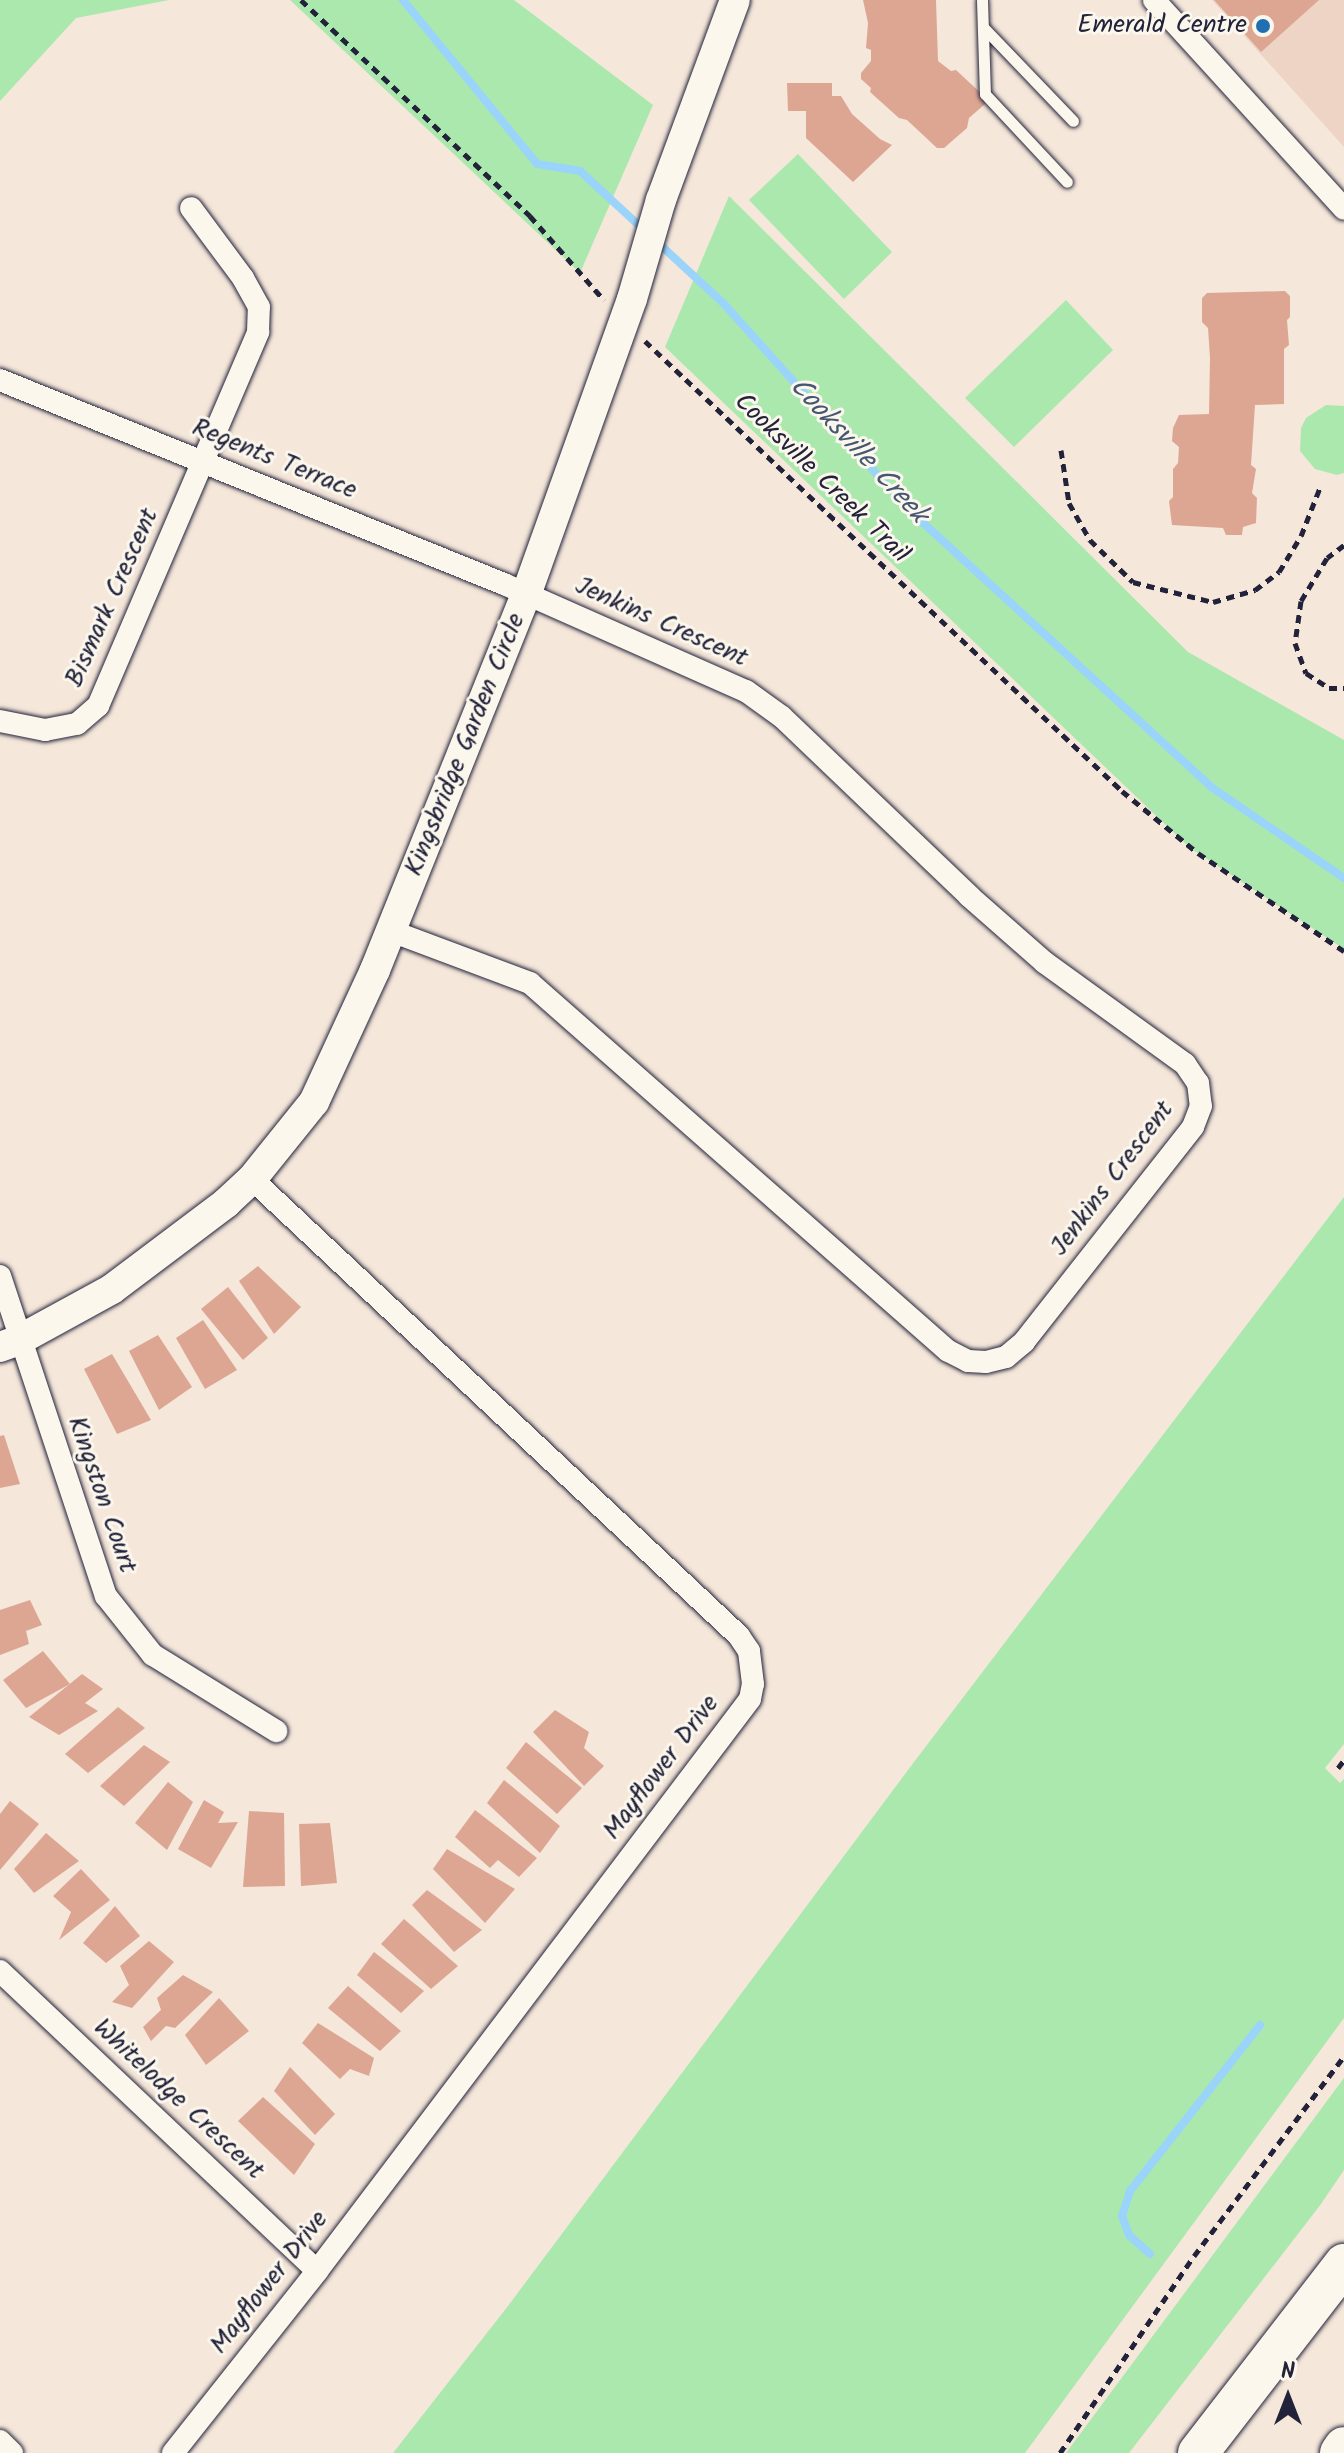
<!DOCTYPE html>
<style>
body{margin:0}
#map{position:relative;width:1344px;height:2453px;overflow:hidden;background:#f5e7da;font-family:Kalam,sans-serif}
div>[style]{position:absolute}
.built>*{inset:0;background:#eed4c5}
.green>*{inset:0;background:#abe8ae}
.stream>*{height:8px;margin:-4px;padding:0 4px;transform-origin:4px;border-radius:4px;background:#9ad4fa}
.building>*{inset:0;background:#dda693}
.path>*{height:5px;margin-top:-2.5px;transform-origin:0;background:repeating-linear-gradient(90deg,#22223b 0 8px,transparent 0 14px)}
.roads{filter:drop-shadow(0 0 2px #22223b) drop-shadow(0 0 2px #22223b)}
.lane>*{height:11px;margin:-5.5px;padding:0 5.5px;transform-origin:5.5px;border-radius:5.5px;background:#fbf7ec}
.street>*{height:22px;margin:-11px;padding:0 11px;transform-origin:11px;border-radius:11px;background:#fbf7ec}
.secondary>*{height:30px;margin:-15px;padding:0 15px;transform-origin:15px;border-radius:15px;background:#fbf7ec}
.highway>*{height:40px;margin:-20px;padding:0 20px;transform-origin:20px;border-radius:20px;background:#fbf7ec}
.dots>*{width:22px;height:22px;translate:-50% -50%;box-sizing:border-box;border:4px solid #fbf7ec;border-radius:50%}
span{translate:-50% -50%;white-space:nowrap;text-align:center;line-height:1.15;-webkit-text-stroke:6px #fbf7ec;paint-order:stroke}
.poi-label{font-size:26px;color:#22223b}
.right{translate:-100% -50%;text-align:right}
.street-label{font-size:26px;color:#22223b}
.water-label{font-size:28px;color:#465774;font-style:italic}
.north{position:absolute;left:1248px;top:2357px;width:80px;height:80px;-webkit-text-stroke:6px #fbf7ec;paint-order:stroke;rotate:0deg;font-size:22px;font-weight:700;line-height:32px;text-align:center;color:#22223b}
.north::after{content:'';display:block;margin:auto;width:28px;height:36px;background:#22223b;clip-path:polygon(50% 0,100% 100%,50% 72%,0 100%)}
</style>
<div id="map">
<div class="built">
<i style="clip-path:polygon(1212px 0,1344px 0,1344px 147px)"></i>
</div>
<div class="green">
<i style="clip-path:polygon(0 0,169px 0,76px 18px,0 101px)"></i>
<i style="clip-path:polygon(290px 0,514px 0,653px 105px,580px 273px)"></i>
<i style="clip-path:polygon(798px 154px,892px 252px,844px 299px,749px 200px)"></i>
<i style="clip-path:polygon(729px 196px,1188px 652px,1344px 740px,1344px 949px,1190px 848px,665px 347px)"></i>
<i style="clip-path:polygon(1066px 300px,1113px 350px,1014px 447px,965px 398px)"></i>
<i style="clip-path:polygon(1326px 405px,1344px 406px,1344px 473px,1337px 475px,1315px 469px,1300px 451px,1301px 428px,1306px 418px)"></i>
<i style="clip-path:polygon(1344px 1197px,1344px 1744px,1325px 1768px,1340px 1783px,1344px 1779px,1344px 2018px,1025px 2453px,393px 2453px,508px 2306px,914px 1762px)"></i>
<i style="clip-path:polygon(1344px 2078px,1344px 2170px,1321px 2204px,1129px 2453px,1066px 2453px)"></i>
</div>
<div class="stream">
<i style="left:403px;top:0;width:212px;rotate:50.7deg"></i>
<i style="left:537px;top:164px;width:44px;rotate:9.2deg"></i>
<i style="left:580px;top:171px;width:88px;rotate:42.7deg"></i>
<i style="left:655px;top:240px;width:94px;rotate:42.8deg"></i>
<i style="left:724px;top:304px;width:275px;rotate:48.1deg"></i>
<i style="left:908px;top:509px;width:411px;rotate:42.5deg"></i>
<i style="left:1211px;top:787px;width:161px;rotate:34.4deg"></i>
<i style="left:1150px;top:2254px;width:28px;rotate:-138deg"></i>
<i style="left:1129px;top:2235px;width:20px;rotate:-110deg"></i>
<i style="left:1122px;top:2216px;width:26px;rotate:-72deg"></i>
<i style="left:1130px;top:2191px;width:211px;rotate:-51.9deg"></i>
</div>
<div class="building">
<i style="clip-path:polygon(863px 0,936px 0,938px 61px,951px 71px,956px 70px,985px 97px,985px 104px,969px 118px,967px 128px,944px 148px,937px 148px,907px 120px,899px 118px,870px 92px,871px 88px,861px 79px,861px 73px,871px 61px,871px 50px,866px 48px,868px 23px)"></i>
<i style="clip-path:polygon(1214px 0,1319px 0,1261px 52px)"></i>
<i style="clip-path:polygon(787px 83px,832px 83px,832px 96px,841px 96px,852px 114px,880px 139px,892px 145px,853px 182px,806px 138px,806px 111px,788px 111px)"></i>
<i style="clip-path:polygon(1285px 291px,1290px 296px,1290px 317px,1287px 320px,1289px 345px,1284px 349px,1284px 404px,1255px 405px,1251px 465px,1256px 469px,1252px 493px,1257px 498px,1256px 523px,1243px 527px,1242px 535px,1226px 535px,1223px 528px,1172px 525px,1169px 501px,1173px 497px,1173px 469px,1178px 463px,1179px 447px,1172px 441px,1173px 428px,1179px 415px,1209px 414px,1210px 358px,1208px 328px,1202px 322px,1202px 298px,1207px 293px)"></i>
<i style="clip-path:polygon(258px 1266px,301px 1307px,274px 1334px,239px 1281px)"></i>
<i style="clip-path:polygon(228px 1287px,268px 1338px,243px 1360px,201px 1309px)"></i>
<i style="clip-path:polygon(203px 1320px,237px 1370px,205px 1389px,176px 1338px)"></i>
<i style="clip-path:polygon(158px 1335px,192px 1387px,159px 1410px,129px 1351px)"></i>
<i style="clip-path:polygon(112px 1354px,151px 1420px,117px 1434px,84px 1369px)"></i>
<i style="clip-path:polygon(4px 1435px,20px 1484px,0 1488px,0 1436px)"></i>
<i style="clip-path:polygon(30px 1600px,42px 1625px,26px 1631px,29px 1644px,0 1655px,0 1610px)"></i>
<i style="clip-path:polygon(43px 1651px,70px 1684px,26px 1708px,3px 1680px)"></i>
<i style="clip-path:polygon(82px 1674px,103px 1689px,85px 1703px,98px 1711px,59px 1735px,29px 1717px)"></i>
<i style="clip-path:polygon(118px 1707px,145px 1728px,88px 1773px,65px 1754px)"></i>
<i style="clip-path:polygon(555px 1710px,589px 1732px,584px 1748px,604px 1766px,584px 1786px,533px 1732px)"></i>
<i style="clip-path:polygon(526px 1742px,582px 1788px,557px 1814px,506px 1768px)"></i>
<i style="clip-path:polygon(144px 1745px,170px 1762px,124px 1806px,100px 1786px)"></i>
<i style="clip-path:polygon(504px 1780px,560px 1826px,540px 1853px,487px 1803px)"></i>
<i style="clip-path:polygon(168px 1782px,193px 1802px,167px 1850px,135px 1823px)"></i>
<i style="clip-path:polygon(204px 1800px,224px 1812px,218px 1823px,238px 1822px,211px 1868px,178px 1849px)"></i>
<i style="clip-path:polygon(10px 1801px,39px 1824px,0 1870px,0 1814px)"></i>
<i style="clip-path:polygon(475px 1810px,537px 1858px,519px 1877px,498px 1860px,490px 1868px,455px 1837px)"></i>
<i style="clip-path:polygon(249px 1811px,284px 1813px,285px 1886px,243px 1887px)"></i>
<i style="clip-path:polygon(330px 1823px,337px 1883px,301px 1886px,299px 1824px)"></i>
<i style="clip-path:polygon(46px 1833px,79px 1861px,34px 1893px,14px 1869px)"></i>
<i style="clip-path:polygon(447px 1849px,515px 1889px,485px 1923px,433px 1869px)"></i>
<i style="clip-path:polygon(81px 1869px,110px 1900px,59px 1940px,71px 1912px,53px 1896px)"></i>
<i style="clip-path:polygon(427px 1890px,482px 1930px,454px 1952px,412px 1905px)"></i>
<i style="clip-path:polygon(115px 1906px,140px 1936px,106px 1963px,83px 1943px)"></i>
<i style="clip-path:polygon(404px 1919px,458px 1966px,431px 1989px,381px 1944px)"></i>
<i style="clip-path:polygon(149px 1941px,174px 1962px,132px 2008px,112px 2002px,129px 1985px,120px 1966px)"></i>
<i style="clip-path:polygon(374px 1952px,424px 1991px,401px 2013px,357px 1975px)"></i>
<i style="clip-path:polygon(183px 1975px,213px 1992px,175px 2028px,166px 2026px,151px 2041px,143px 2027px,161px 2010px,157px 1998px)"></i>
<i style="clip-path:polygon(348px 1986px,401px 2031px,380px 2051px,328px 2008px)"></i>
<i style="clip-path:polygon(219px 1998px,249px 2031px,206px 2065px,185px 2035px)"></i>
<i style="clip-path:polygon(318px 2023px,374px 2058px,369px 2076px,350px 2069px,340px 2079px,302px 2043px)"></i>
<i style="clip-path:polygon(290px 2067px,335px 2114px,315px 2135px,274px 2091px)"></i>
<i style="clip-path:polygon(263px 2097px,315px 2144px,294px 2175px,238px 2121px)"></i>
</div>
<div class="path">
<i style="left:301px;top:0;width:315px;rotate:43.3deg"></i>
<i style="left:530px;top:216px;width:112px;rotate:48.6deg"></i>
<i style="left:645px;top:341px;width:656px;rotate:43.33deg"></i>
<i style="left:1122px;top:791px;width:98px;rotate:39.2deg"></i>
<i style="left:1198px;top:853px;width:176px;rotate:33.9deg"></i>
<i style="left:1061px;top:450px;width:54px;rotate:81.4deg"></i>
<i style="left:1069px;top:503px;width:43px;rotate:60.4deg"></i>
<i style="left:1090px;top:540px;width:60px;rotate:44.3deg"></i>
<i style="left:1133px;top:582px;width:82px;rotate:14deg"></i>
<i style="left:1213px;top:602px;width:44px;rotate:-15.9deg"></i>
<i style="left:1255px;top:590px;width:30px;rotate:-37deg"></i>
<i style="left:1279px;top:572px;width:42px;rotate:-58.6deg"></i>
<i style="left:1301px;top:536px;width:55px;rotate:-68.6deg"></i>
<i style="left:1344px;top:545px;width:21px;rotate:143deg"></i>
<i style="left:1327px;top:558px;width:50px;rotate:121.2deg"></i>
<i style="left:1301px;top:601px;width:42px;rotate:98.1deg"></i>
<i style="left:1295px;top:643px;width:32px;rotate:70deg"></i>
<i style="left:1306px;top:673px;width:27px;rotate:33deg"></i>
<i style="left:1329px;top:688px;width:15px"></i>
<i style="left:1338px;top:1768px;width:10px;rotate:-53deg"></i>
<i style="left:1060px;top:2453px;width:238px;rotate:-55.8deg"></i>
<i style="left:1194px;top:2256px;width:250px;rotate:-53.1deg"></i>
</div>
<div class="roads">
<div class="lane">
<i style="left:982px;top:0;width:94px;rotate:88.2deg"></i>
<i style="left:985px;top:94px;width:120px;rotate:47deg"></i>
<i style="left:983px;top:27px;width:130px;rotate:46.2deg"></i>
</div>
<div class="street">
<i style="left:1154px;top:0;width:282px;rotate:47.7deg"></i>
<i style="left:0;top:380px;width:544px;rotate:22.04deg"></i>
<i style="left:504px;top:584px;width:265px;rotate:23.9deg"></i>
<i style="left:746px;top:691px;width:44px;rotate:35.8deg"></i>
<i style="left:782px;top:717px;width:259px;rotate:43.7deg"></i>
<i style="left:969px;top:896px;width:100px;rotate:41.3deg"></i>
<i style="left:1044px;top:962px;width:174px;rotate:35.9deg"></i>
<i style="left:1185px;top:1064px;width:23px;rotate:56deg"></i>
<i style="left:1198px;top:1083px;width:23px;rotate:83deg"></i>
<i style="left:1201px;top:1106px;width:22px;rotate:111deg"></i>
<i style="left:1193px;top:1127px;width:273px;rotate:128.2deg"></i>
<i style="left:1024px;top:1342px;width:23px;rotate:140deg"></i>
<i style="left:1006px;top:1357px;width:21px;rotate:166deg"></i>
<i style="left:986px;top:1362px;width:18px;rotate:-177deg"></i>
<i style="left:968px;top:1361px;width:22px;rotate:-153deg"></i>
<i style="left:948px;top:1351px;width:557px;rotate:-138.64deg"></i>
<i style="left:530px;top:983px;width:148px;rotate:-159.5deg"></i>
<i style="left:0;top:721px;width:46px;rotate:11.3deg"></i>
<i style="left:45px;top:730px;width:33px;rotate:-11deg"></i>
<i style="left:77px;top:724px;width:28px;rotate:-41deg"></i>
<i style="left:98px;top:706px;width:407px;rotate:-66.8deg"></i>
<i style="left:258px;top:332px;width:25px;rotate:-88deg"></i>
<i style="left:259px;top:307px;width:33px;rotate:-119deg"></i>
<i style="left:243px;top:278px;width:87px;rotate:-126.6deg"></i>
<i style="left:0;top:1276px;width:337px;rotate:71.7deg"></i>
<i style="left:106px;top:1596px;width:75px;rotate:51.5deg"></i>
<i style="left:153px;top:1655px;width:145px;rotate:31.7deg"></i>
<i style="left:0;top:1971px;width:436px;rotate:43.4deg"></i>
<i style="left:0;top:2441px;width:17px;rotate:45deg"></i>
<i style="left:173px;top:2453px;width:232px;rotate:-51.6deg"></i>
<i style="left:317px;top:2271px;width:717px;rotate:-52.87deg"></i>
<i style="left:750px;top:1699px;width:15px;rotate:-79deg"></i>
<i style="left:753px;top:1684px;width:33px;rotate:-97deg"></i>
<i style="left:749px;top:1651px;width:18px;rotate:-124deg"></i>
<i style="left:739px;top:1636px;width:668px;rotate:-136.82deg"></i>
</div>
<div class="secondary">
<i style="left:0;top:1347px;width:20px;rotate:-20deg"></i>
<i style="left:19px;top:1340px;width:106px;rotate:-28.7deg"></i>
<i style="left:112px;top:1289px;width:143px;rotate:-37deg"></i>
<i style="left:226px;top:1203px;width:35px;rotate:-43deg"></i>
<i style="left:252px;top:1179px;width:99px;rotate:-51.2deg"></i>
<i style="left:314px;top:1102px;width:145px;rotate:-65.2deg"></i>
<i style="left:375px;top:970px;width:404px;rotate:-68.1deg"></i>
<i style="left:526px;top:595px;width:314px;rotate:-70.3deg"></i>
<i style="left:632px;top:299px;width:103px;rotate:-73.7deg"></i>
<i style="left:661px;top:200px;width:213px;rotate:-69.7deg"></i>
</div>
<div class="highway">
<i style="left:1198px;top:2453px;width:239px;rotate:-52.3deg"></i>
<i style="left:1340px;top:2453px;width:7px;rotate:-56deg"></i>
</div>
</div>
<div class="dots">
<i style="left:1263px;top:26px;background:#1f6fb2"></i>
</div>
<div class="poi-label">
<span class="right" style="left:1247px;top:26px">Emerald Centre</span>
</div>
<div class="street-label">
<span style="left:274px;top:460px;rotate:22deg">Regents Terrace</span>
<span style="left:821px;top:479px;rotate:44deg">Cooksville Creek Trail</span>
<span style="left:113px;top:598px;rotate:-66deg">Bismark Crescent</span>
<span style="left:661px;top:623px;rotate:24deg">Jenkins Crescent</span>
<span style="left:466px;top:745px;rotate:-68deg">Kingsbridge Garden Circle</span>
<span style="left:1113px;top:1179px;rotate:-53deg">Jenkins Crescent</span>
<span style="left:101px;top:1495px;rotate:71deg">Kingston Court</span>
<span style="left:662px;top:1768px;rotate:-53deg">Mayflower Drive</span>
<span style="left:178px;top:2100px;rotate:43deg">Whitelodge Crescent</span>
<span style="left:270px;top:2283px;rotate:-52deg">Mayflower Drive</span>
</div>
<div class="water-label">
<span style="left:858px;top:451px;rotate:47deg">Cooksville Creek</span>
</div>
<div class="north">N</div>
</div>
